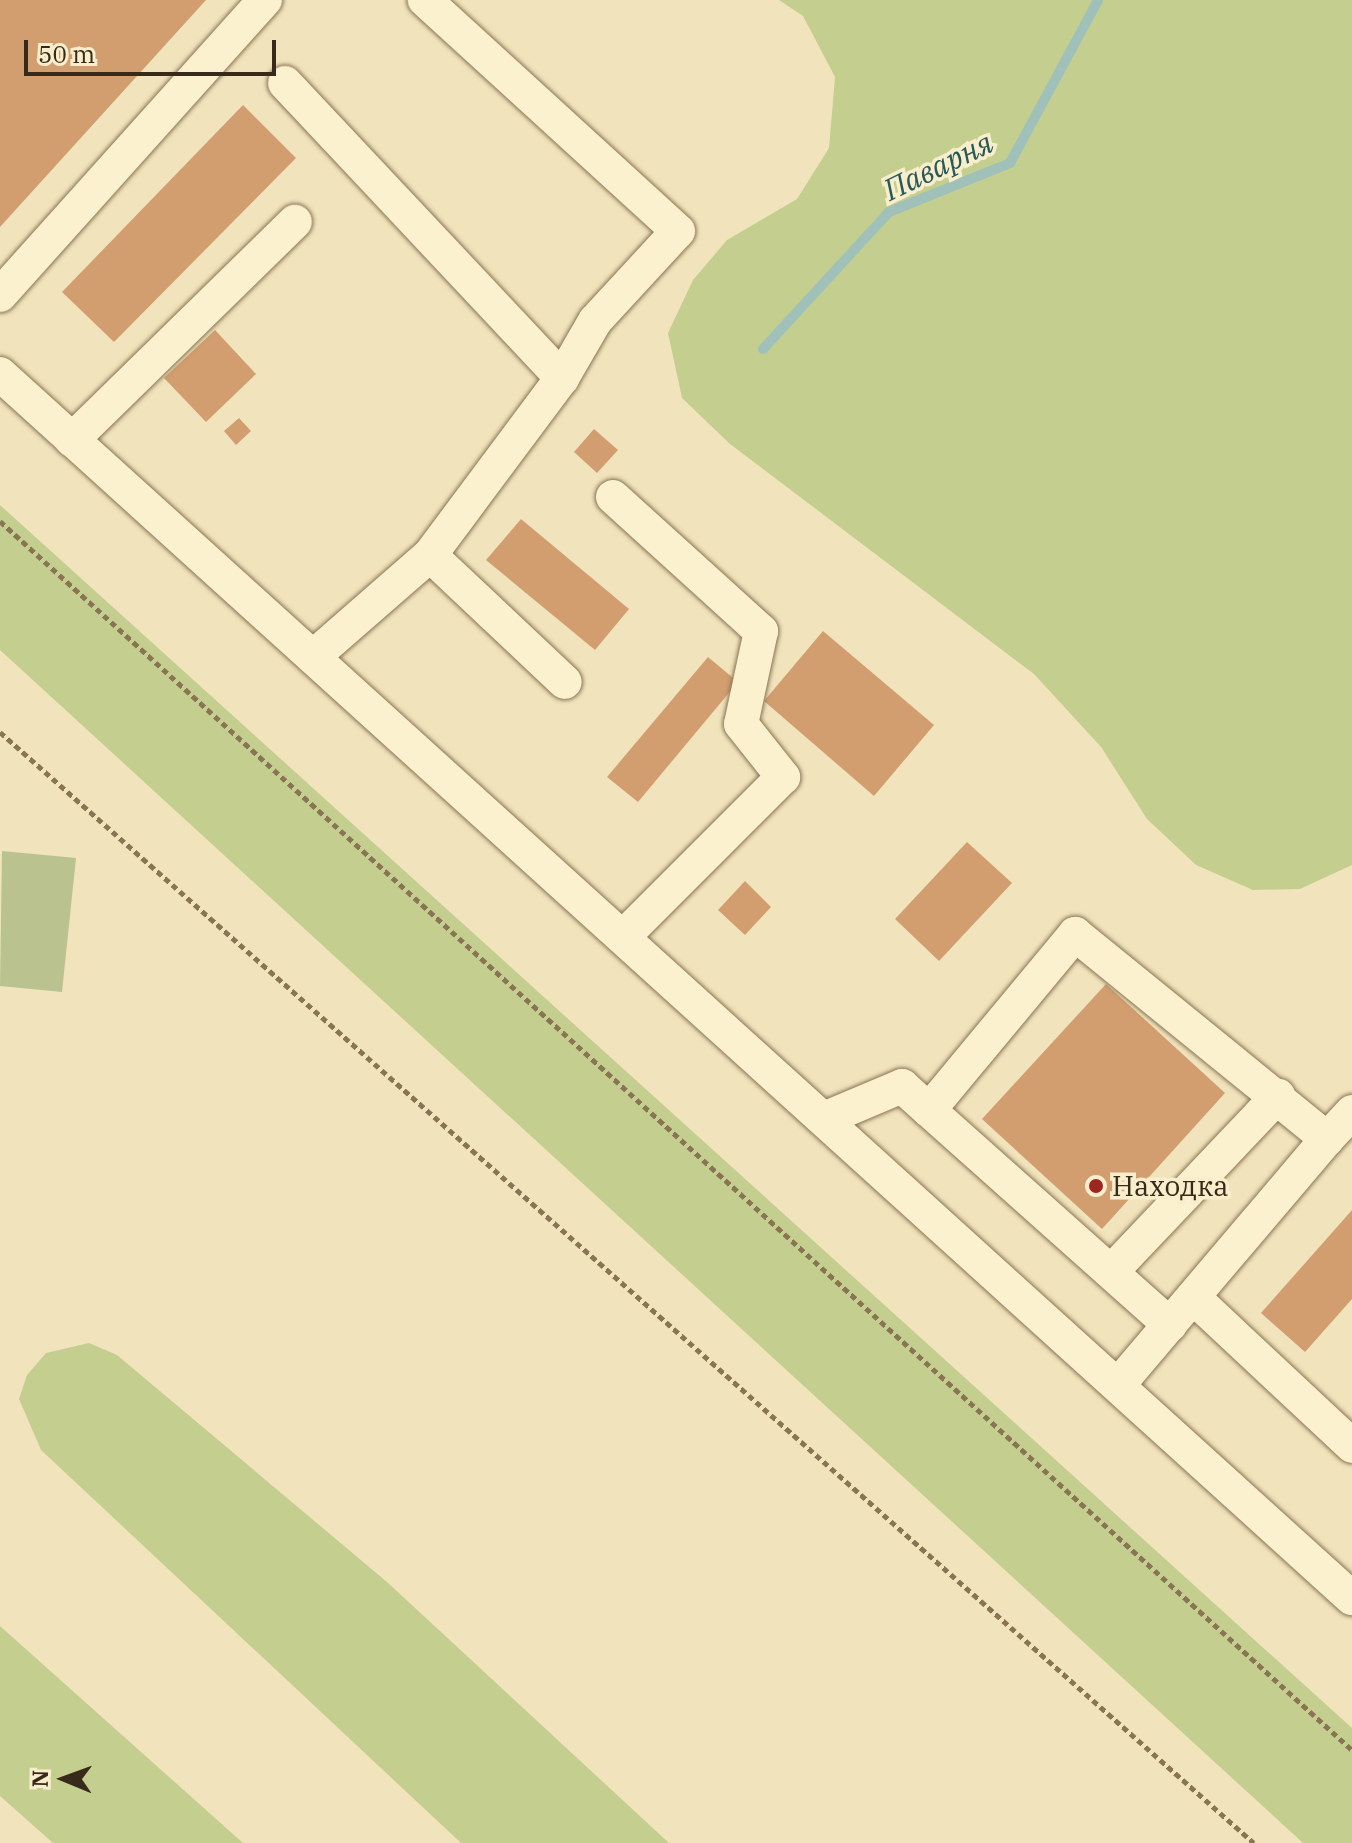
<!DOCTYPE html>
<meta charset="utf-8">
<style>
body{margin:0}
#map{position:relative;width:1352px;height:1843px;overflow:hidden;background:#f1e4bc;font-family:"IBM Plex Serif",serif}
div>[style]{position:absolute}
.green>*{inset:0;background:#c4cf8f}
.cemetery>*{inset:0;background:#bac390}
.stream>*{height:10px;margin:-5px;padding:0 5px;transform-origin:5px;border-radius:5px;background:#a0c1ba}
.building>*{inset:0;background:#d29e6f}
.path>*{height:5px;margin-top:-2.5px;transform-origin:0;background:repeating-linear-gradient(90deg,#897454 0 6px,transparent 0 10px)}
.roads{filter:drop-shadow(0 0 2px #897454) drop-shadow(0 0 2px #897454)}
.minor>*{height:34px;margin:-17px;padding:0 17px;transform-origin:17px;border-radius:17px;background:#fbf1cf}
.dots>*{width:22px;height:22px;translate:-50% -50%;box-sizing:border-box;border:4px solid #f8eecc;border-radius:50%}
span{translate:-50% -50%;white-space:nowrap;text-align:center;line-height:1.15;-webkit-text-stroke:7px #f8eecc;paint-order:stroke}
.poi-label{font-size:28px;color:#372a1a}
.left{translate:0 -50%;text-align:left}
.water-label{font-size:30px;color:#285858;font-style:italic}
.north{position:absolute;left:24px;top:1739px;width:80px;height:80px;-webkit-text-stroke:6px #f8eecc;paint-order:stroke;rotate:271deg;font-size:22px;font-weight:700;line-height:32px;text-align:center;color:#372a1a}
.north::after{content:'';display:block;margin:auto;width:28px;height:36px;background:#372a1a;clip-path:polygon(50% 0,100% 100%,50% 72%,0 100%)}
.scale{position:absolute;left:24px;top:40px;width:252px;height:36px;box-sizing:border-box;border:4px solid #372a1a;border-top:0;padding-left:10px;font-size:24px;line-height:28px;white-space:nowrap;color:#372a1a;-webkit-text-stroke:6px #f8eecc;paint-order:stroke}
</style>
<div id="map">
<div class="green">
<i style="clip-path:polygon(779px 0,1352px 0,1352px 865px,1300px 889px,1253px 890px,1196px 865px,1147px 819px,1101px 747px,1034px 674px,730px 444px,682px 398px,668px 333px,693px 280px,727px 240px,797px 199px,829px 148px,835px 77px,803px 16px)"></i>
<i style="clip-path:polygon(0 505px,1352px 1728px,1352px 1843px,1303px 1843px,0 650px)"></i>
<i style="clip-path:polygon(89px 1343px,117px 1355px,387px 1582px,669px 1843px,461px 1843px,41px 1450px,19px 1399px,27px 1375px,46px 1353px)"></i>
<i style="clip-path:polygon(0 1626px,243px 1843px,53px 1843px,0 1796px)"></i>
</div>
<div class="cemetery">
<i style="clip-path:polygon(2px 851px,76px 858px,62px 992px,0 986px)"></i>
</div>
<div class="stream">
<i style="left:763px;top:349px;width:186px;rotate:-47.4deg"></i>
<i style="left:889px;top:212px;width:131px;rotate:-22deg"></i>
<i style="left:1010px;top:163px;width:185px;rotate:-61.6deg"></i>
</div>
<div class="building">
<i style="clip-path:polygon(0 0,206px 0,0 227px)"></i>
<i style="clip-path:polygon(243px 105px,296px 158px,114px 342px,62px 292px)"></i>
<i style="clip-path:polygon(215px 330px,256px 374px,206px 422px,164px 378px)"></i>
<i style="clip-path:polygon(239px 418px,251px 431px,236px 445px,224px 431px)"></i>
<i style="clip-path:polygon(594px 429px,618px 450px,597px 473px,574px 452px)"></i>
<i style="clip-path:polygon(521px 519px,629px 609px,595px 650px,486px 560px)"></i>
<i style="clip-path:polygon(823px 631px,934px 725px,874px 796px,764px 701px)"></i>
<i style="clip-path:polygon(708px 657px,738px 682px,638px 802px,607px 777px)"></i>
<i style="clip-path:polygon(967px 842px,1012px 883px,939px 961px,895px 919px)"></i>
<i style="clip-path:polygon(745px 881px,771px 907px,745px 935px,718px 910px)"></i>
<i style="clip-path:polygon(1106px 984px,1225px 1093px,1102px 1229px,982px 1119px)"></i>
<i style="clip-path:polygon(1352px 1210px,1352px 1299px,1305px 1352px,1261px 1313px)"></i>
</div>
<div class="path">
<i style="left:0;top:521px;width:1827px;rotate:42.27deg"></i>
<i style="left:0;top:732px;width:1675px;rotate:41.54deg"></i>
</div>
<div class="roads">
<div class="minor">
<i style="left:285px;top:83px;width:405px;rotate:46.8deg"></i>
<i style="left:0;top:295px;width:397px;rotate:-48.1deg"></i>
<i style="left:0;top:374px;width:1824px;rotate:42.16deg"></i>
<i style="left:72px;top:440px;width:312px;rotate:-44.4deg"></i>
<i style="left:613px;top:497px;width:200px;rotate:42.2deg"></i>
<i style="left:761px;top:631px;width:95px;rotate:102.1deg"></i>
<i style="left:741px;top:724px;width:68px;rotate:51.6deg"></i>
<i style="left:783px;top:777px;width:226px;rotate:135deg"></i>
<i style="left:430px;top:555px;width:185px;rotate:43.3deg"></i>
<i style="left:313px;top:657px;width:155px;rotate:-41.1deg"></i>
<i style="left:430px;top:555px;width:221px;rotate:-53.3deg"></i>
<i style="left:562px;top:378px;width:66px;rotate:-59.9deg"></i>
<i style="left:595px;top:321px;width:122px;rotate:-47.3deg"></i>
<i style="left:678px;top:231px;width:343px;rotate:-137.6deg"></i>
<i style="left:824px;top:1119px;width:85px;rotate:-22.9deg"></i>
<i style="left:902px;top:1086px;width:36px;rotate:42deg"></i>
<i style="left:1111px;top:1272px;width:243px;rotate:-46.5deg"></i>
<i style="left:1193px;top:1297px;width:218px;rotate:43.1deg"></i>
<i style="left:1170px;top:1325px;width:323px;rotate:-138.3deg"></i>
<i style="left:929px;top:1110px;width:229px;rotate:-50.3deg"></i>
<i style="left:1075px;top:934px;width:325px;rotate:39.1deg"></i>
<i style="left:1327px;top:1139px;width:37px;rotate:-47deg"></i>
<i style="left:1119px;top:1384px;width:321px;rotate:-49.7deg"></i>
</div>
</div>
<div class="dots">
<i style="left:1096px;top:1186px;background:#9d2720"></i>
</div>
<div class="poi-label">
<span class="left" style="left:1112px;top:1186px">Находка</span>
</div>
<div class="water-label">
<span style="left:938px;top:166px;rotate:-26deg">Паварня</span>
</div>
<div class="north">N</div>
<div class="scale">50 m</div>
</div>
